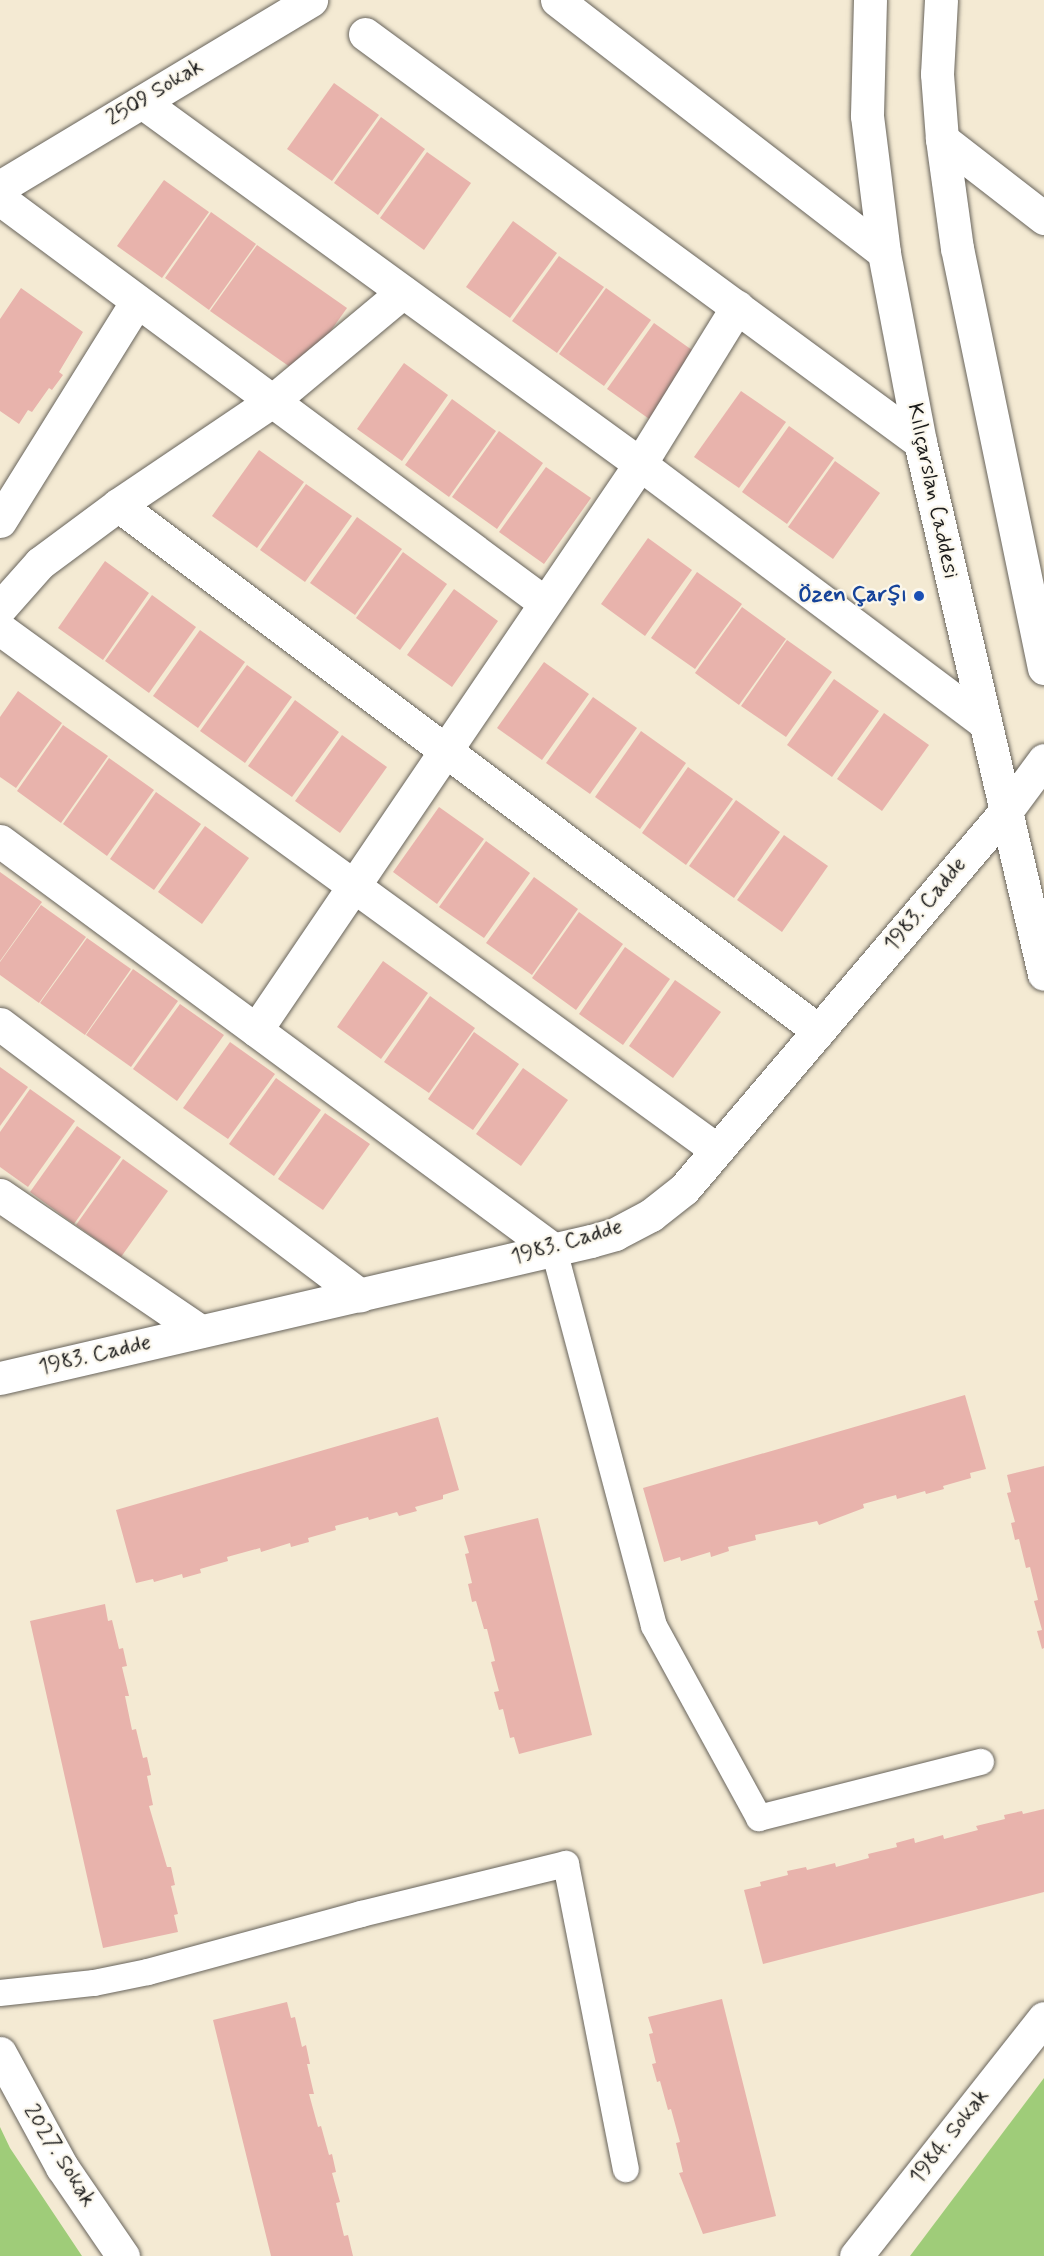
<!DOCTYPE html>
<meta charset="utf-8">
<style>
body{margin:0}
#map{position:relative;width:1044px;height:2256px;overflow:hidden;background:#f4ead3;font-family:Mynerve,sans-serif}
div>[style]{position:absolute}
.green>*{inset:0;background:#9fcc79}
.building>*{inset:0;background:#e8b3ac}
.roads{filter:drop-shadow(0 0 2px #68645c) drop-shadow(0 0 2px #68645c)}
.lane>*{height:26px;margin:-13px;padding:0 13px;transform-origin:13px;border-radius:13px;background:#fff}
.street>*{height:33px;margin:-16.5px;padding:0 16.5px;transform-origin:16.5px;border-radius:16.5px;background:#fff}
.secondary>*{height:33px;margin:-16.5px;padding:0 16.5px;transform-origin:16.5px;border-radius:16.5px;background:#fff}
.dots>*{width:16px;height:16px;translate:-50% -50%;box-sizing:border-box;border:3px solid #fbf7ec;border-radius:50%}
span{translate:-50% -50%;white-space:nowrap;text-align:center;line-height:1.15;-webkit-text-stroke:4.5px #fbf7ec;paint-order:stroke}
.street-label{font-size:22px;color:#1c1c1c}
.transit-label{font-size:22px;color:#164399;font-weight:700}
.right{translate:-100% -50%;text-align:right}
</style>
<div id="map">
<div class="green">
<i style="clip-path:polygon(1044px 2078px,1044px 2256px,910px 2256px)"></i>
<i style="clip-path:polygon(0 2127px,10px 2148px,82px 2256px,0 2256px)"></i>
</div>
<div class="building">
<i style="clip-path:polygon(334px 83px,379px 115px,332px 181px,287px 149px)"></i>
<i style="clip-path:polygon(381px 117px,425px 149px,378px 215px,334px 183px)"></i>
<i style="clip-path:polygon(427px 152px,471px 183px,424px 250px,380px 218px)"></i>
<i style="clip-path:polygon(164px 180px,209px 212px,162px 278px,117px 246px)"></i>
<i style="clip-path:polygon(211px 212px,256px 244px,209px 310px,165px 278px)"></i>
<i style="clip-path:polygon(513px 221px,557px 253px,510px 318px,466px 287px)"></i>
<i style="clip-path:polygon(257px 245px,347px 308px,300px 374px,210px 311px)"></i>
<i style="clip-path:polygon(559px 256px,604px 287px,557px 353px,512px 321px)"></i>
<i style="clip-path:polygon(21px 288px,83px 332px,59px 372px,63px 375px,52px 390px,49px 388px,32px 412px,28px 410px,19px 424px,0 411px,0 319px)"></i>
<i style="clip-path:polygon(606px 288px,651px 320px,604px 386px,559px 354px)"></i>
<i style="clip-path:polygon(654px 323px,699px 355px,652px 421px,607px 389px)"></i>
<i style="clip-path:polygon(404px 363px,448px 395px,402px 461px,357px 429px)"></i>
<i style="clip-path:polygon(741px 391px,786px 422px,739px 488px,694px 457px)"></i>
<i style="clip-path:polygon(452px 399px,496px 431px,449px 497px,405px 465px)"></i>
<i style="clip-path:polygon(789px 426px,834px 458px,787px 524px,742px 492px)"></i>
<i style="clip-path:polygon(499px 431px,543px 463px,497px 529px,452px 497px)"></i>
<i style="clip-path:polygon(259px 450px,304px 482px,257px 548px,212px 516px)"></i>
<i style="clip-path:polygon(835px 461px,880px 493px,833px 559px,788px 527px)"></i>
<i style="clip-path:polygon(546px 467px,591px 498px,544px 564px,499px 532px)"></i>
<i style="clip-path:polygon(306px 484px,352px 516px,305px 582px,260px 550px)"></i>
<i style="clip-path:polygon(357px 517px,402px 549px,355px 615px,310px 583px)"></i>
<i style="clip-path:polygon(648px 538px,692px 570px,645px 636px,601px 604px)"></i>
<i style="clip-path:polygon(403px 552px,447px 584px,400px 650px,356px 618px)"></i>
<i style="clip-path:polygon(105px 561px,149px 593px,103px 660px,58px 628px)"></i>
<i style="clip-path:polygon(697px 572px,742px 604px,695px 669px,651px 638px)"></i>
<i style="clip-path:polygon(454px 589px,498px 621px,452px 687px,407px 655px)"></i>
<i style="clip-path:polygon(152px 595px,196px 627px,149px 693px,105px 661px)"></i>
<i style="clip-path:polygon(742px 607px,786px 639px,739px 705px,695px 673px)"></i>
<i style="clip-path:polygon(200px 630px,245px 662px,198px 728px,153px 696px)"></i>
<i style="clip-path:polygon(787px 640px,832px 672px,786px 737px,741px 706px)"></i>
<i style="clip-path:polygon(544px 662px,589px 694px,542px 760px,497px 728px)"></i>
<i style="clip-path:polygon(247px 665px,292px 697px,245px 763px,200px 731px)"></i>
<i style="clip-path:polygon(834px 679px,879px 711px,832px 777px,787px 745px)"></i>
<i style="clip-path:polygon(18px 691px,62px 723px,16px 788px,0 777px,0 717px)"></i>
<i style="clip-path:polygon(593px 697px,637px 728px,590px 794px,546px 763px)"></i>
<i style="clip-path:polygon(295px 700px,339px 732px,292px 797px,248px 766px)"></i>
<i style="clip-path:polygon(884px 713px,929px 745px,882px 811px,837px 779px)"></i>
<i style="clip-path:polygon(63px 725px,108px 756px,61px 823px,17px 791px)"></i>
<i style="clip-path:polygon(641px 731px,686px 763px,640px 829px,595px 797px)"></i>
<i style="clip-path:polygon(342px 735px,387px 767px,340px 833px,295px 801px)"></i>
<i style="clip-path:polygon(109px 758px,154px 790px,107px 856px,63px 824px)"></i>
<i style="clip-path:polygon(688px 767px,733px 799px,686px 865px,642px 833px)"></i>
<i style="clip-path:polygon(156px 792px,201px 824px,154px 890px,110px 859px)"></i>
<i style="clip-path:polygon(736px 800px,780px 832px,734px 898px,689px 866px)"></i>
<i style="clip-path:polygon(439px 807px,484px 839px,437px 904px,393px 872px)"></i>
<i style="clip-path:polygon(205px 826px,249px 858px,202px 924px,158px 892px)"></i>
<i style="clip-path:polygon(784px 835px,828px 866px,782px 932px,737px 900px)"></i>
<i style="clip-path:polygon(486px 841px,530px 873px,484px 938px,439px 907px)"></i>
<i style="clip-path:polygon(0 872px,42px 902px,0 961px)"></i>
<i style="clip-path:polygon(534px 877px,578px 909px,532px 975px,486px 943px)"></i>
<i style="clip-path:polygon(41px 905px,86px 937px,39px 1003px,0 975px,0 962px)"></i>
<i style="clip-path:polygon(579px 912px,623px 944px,576px 1010px,532px 978px)"></i>
<i style="clip-path:polygon(87px 938px,131px 969px,85px 1035px,40px 1003px)"></i>
<i style="clip-path:polygon(625px 947px,670px 979px,623px 1045px,579px 1014px)"></i>
<i style="clip-path:polygon(383px 961px,428px 993px,381px 1059px,337px 1027px)"></i>
<i style="clip-path:polygon(133px 969px,178px 1001px,131px 1067px,86px 1035px)"></i>
<i style="clip-path:polygon(675px 980px,721px 1012px,673px 1078px,629px 1046px)"></i>
<i style="clip-path:polygon(430px 996px,475px 1028px,429px 1093px,384px 1062px)"></i>
<i style="clip-path:polygon(180px 1004px,224px 1035px,177px 1101px,133px 1069px)"></i>
<i style="clip-path:polygon(474px 1032px,519px 1064px,473px 1130px,428px 1099px)"></i>
<i style="clip-path:polygon(230px 1042px,275px 1074px,228px 1139px,183px 1108px)"></i>
<i style="clip-path:polygon(0 1067px,28px 1087px,0 1126px)"></i>
<i style="clip-path:polygon(523px 1068px,568px 1100px,521px 1166px,476px 1134px)"></i>
<i style="clip-path:polygon(276px 1078px,321px 1110px,274px 1176px,229px 1144px)"></i>
<i style="clip-path:polygon(30px 1089px,75px 1121px,28px 1187px,0 1167px,0 1132px)"></i>
<i style="clip-path:polygon(325px 1113px,370px 1144px,323px 1210px,278px 1179px)"></i>
<i style="clip-path:polygon(77px 1126px,121px 1157px,74px 1224px,30px 1192px)"></i>
<i style="clip-path:polygon(123px 1159px,168px 1191px,121px 1257px,76px 1225px)"></i>
<i style="clip-path:polygon(965px 1395px,986px 1469px,970px 1473px,971px 1478px,943px 1486px,944px 1489px,926px 1494px,925px 1491px,897px 1499px,896px 1495px,863px 1504px,864px 1508px,819px 1525px,817px 1521px,755px 1535px,756px 1540px,728px 1547px,729px 1551px,711px 1557px,710px 1552px,681px 1561px,680px 1557px,664px 1562px,643px 1488px)"></i>
<i style="clip-path:polygon(438px 1417px,459px 1490px,443px 1495px,443px 1499px,415px 1507px,417px 1511px,399px 1516px,397px 1512px,369px 1520px,368px 1517px,335px 1526px,336px 1530px,308px 1538px,309px 1542px,291px 1547px,290px 1543px,261px 1552px,260px 1548px,227px 1557px,228px 1561px,200px 1569px,201px 1573px,183px 1578px,182px 1574px,154px 1582px,153px 1579px,136px 1583px,116px 1510px)"></i>
<i style="clip-path:polygon(1044px 1466px,1044px 1648px,1042px 1649px,1037px 1631px,1042px 1630px,1034px 1601px,1038px 1600px,1030px 1567px,1026px 1568px,1019px 1539px,1015px 1540px,1011px 1523px,1015px 1522px,1007px 1493px,1011px 1492px,1007px 1475px)"></i>
<i style="clip-path:polygon(538px 1518px,592px 1735px,519px 1754px,514px 1737px,510px 1738px,503px 1709px,499px 1710px,494px 1692px,499px 1691px,491px 1662px,495px 1661px,487px 1629px,484px 1629px,476px 1601px,472px 1602px,468px 1584px,472px 1583px,465px 1554px,469px 1553px,464px 1536px)"></i>
<i style="clip-path:polygon(105px 1604px,108px 1621px,112px 1620px,119px 1649px,123px 1648px,127px 1666px,122px 1667px,129px 1696px,125px 1696px,132px 1730px,136px 1729px,143px 1758px,147px 1757px,151px 1775px,147px 1776px,153px 1805px,149px 1806px,167px 1867px,171px 1867px,175px 1885px,171px 1886px,178px 1914px,174px 1915px,178px 1932px,103px 1948px,30px 1621px)"></i>
<i style="clip-path:polygon(1044px 1809px,1044px 1892px,763px 1964px,744px 1890px,761px 1886px,760px 1882px,788px 1875px,787px 1871px,806px 1867px,807px 1870px,835px 1863px,836px 1867px,869px 1858px,868px 1854px,897px 1847px,896px 1843px,914px 1838px,915px 1843px,943px 1835px,944px 1839px,978px 1830px,976px 1826px,1005px 1819px,1004px 1815px,1022px 1811px,1023px 1814px)"></i>
<i style="clip-path:polygon(722px 1999px,776px 2216px,703px 2234px,679px 2173px,683px 2172px,676px 2143px,680px 2142px,671px 2109px,668px 2110px,660px 2081px,657px 2082px,652px 2064px,656px 2063px,649px 2034px,653px 2033px,648px 2017px)"></i>
<i style="clip-path:polygon(287px 2002px,291px 2018px,295px 2017px,302px 2047px,306px 2045px,310px 2064px,307px 2064px,314px 2094px,309px 2094px,318px 2127px,321px 2126px,329px 2155px,332px 2154px,336px 2172px,332px 2173px,340px 2202px,336px 2203px,344px 2236px,348px 2235px,353px 2256px,271px 2256px,213px 2020px)"></i>
</div>
<div class="roads">
<div class="lane">
<i style="left:554px;top:1250px;width:389px;rotate:75.1deg"></i>
<i style="left:654px;top:1626px;width:219px;rotate:61.3deg"></i>
<i style="left:759px;top:1818px;width:229px;rotate:-14.2deg"></i>
<i style="left:0;top:1993px;width:95px;rotate:-6.1deg"></i>
<i style="left:94px;top:1983px;width:55px;rotate:-11.5deg"></i>
<i style="left:148px;top:1972px;width:221px;rotate:-15.2deg"></i>
<i style="left:361px;top:1914px;width:211px;rotate:-13.7deg"></i>
<i style="left:566px;top:1864px;width:311px;rotate:78.9deg"></i>
</div>
<div class="street">
<i style="left:557px;top:0;width:413px;rotate:37.7deg"></i>
<i style="left:365px;top:34px;width:689px;rotate:36.32deg"></i>
<i style="left:142px;top:102px;width:616px;rotate:36.01deg"></i>
<i style="left:640px;top:464px;width:430px;rotate:36.9deg"></i>
<i style="left:0;top:187px;width:363px;rotate:-31deg"></i>
<i style="left:0;top:199px;width:678px;rotate:36.55deg"></i>
<i style="left:118px;top:505px;width:876px;rotate:36.88deg"></i>
<i style="left:0;top:521px;width:259px;rotate:-58.1deg"></i>
<i style="left:0;top:608px;width:60px;rotate:-48.4deg"></i>
<i style="left:40px;top:563px;width:97px;rotate:-36.6deg"></i>
<i style="left:118px;top:505px;width:186px;rotate:-34deg"></i>
<i style="left:272px;top:401px;width:170px;rotate:-39.8deg"></i>
<i style="left:0;top:629px;width:886px;rotate:36deg"></i>
<i style="left:0;top:841px;width:689px;rotate:36.44deg"></i>
<i style="left:0;top:1024px;width:451px;rotate:37deg"></i>
<i style="left:256px;top:1030px;width:684px;rotate:-55.85deg"></i>
<i style="left:640px;top:464px;width:185px;rotate:-58.3deg"></i>
<i style="left:0;top:1195px;width:242px;rotate:34.2deg"></i>
<i style="left:0;top:2053px;width:130px;rotate:61.5deg"></i>
<i style="left:62px;top:2167px;width:108px;rotate:55.6deg"></i>
<i style="left:856px;top:2256px;width:303px;rotate:-51.7deg"></i>
</div>
<div class="secondary">
<i style="left:870px;top:0;width:116px;rotate:91.5deg"></i>
<i style="left:867px;top:116px;width:138px;rotate:82.9deg"></i>
<i style="left:884px;top:253px;width:192px;rotate:79.2deg"></i>
<i style="left:920px;top:442px;width:546px;rotate:76.88deg"></i>
<i style="left:941px;top:0;width:74px;rotate:93.1deg"></i>
<i style="left:937px;top:74px;width:65px;rotate:85.6deg"></i>
<i style="left:942px;top:139px;width:110px;rotate:82.2deg"></i>
<i style="left:957px;top:248px;width:429px;rotate:78.3deg"></i>
<i style="left:942px;top:139px;width:129px;rotate:37.8deg"></i>
<i style="left:0;top:1378px;width:607px;rotate:-13.05deg"></i>
<i style="left:591px;top:1241px;width:25px;rotate:-16deg"></i>
<i style="left:615px;top:1234px;width:41px;rotate:-27.8deg"></i>
<i style="left:651px;top:1215px;width:42px;rotate:-38.2deg"></i>
<i style="left:684px;top:1189px;width:498px;rotate:-49.6deg"></i>
<i style="left:1007px;top:810px;width:62px;rotate:-53.5deg"></i>
</div>
</div>
<div class="dots">
<i style="left:919px;top:596px;background:#1a4fb4"></i>
</div>
<div class="street-label">
<span style="left:155px;top:93px;rotate:-31deg">2509 Sokak</span>
<span style="left:932px;top:491px;rotate:78deg">Kılıçarslan Caddesi</span>
<span style="left:926px;top:905px;rotate:-50deg">1983. Cadde</span>
<span style="left:567px;top:1243px;rotate:-16deg">1983. Cadde</span>
<span style="left:95px;top:1356px;rotate:-13deg">1983. Cadde</span>
<span style="left:950px;top:2137px;rotate:-52deg">1984. Sokak</span>
<span style="left:59px;top:2156px;rotate:58deg">2027. Sokak</span>
</div>
<div class="transit-label">
<span class="right" style="left:907px;top:596px">Özen Çarşı</span>
</div>
</div>
